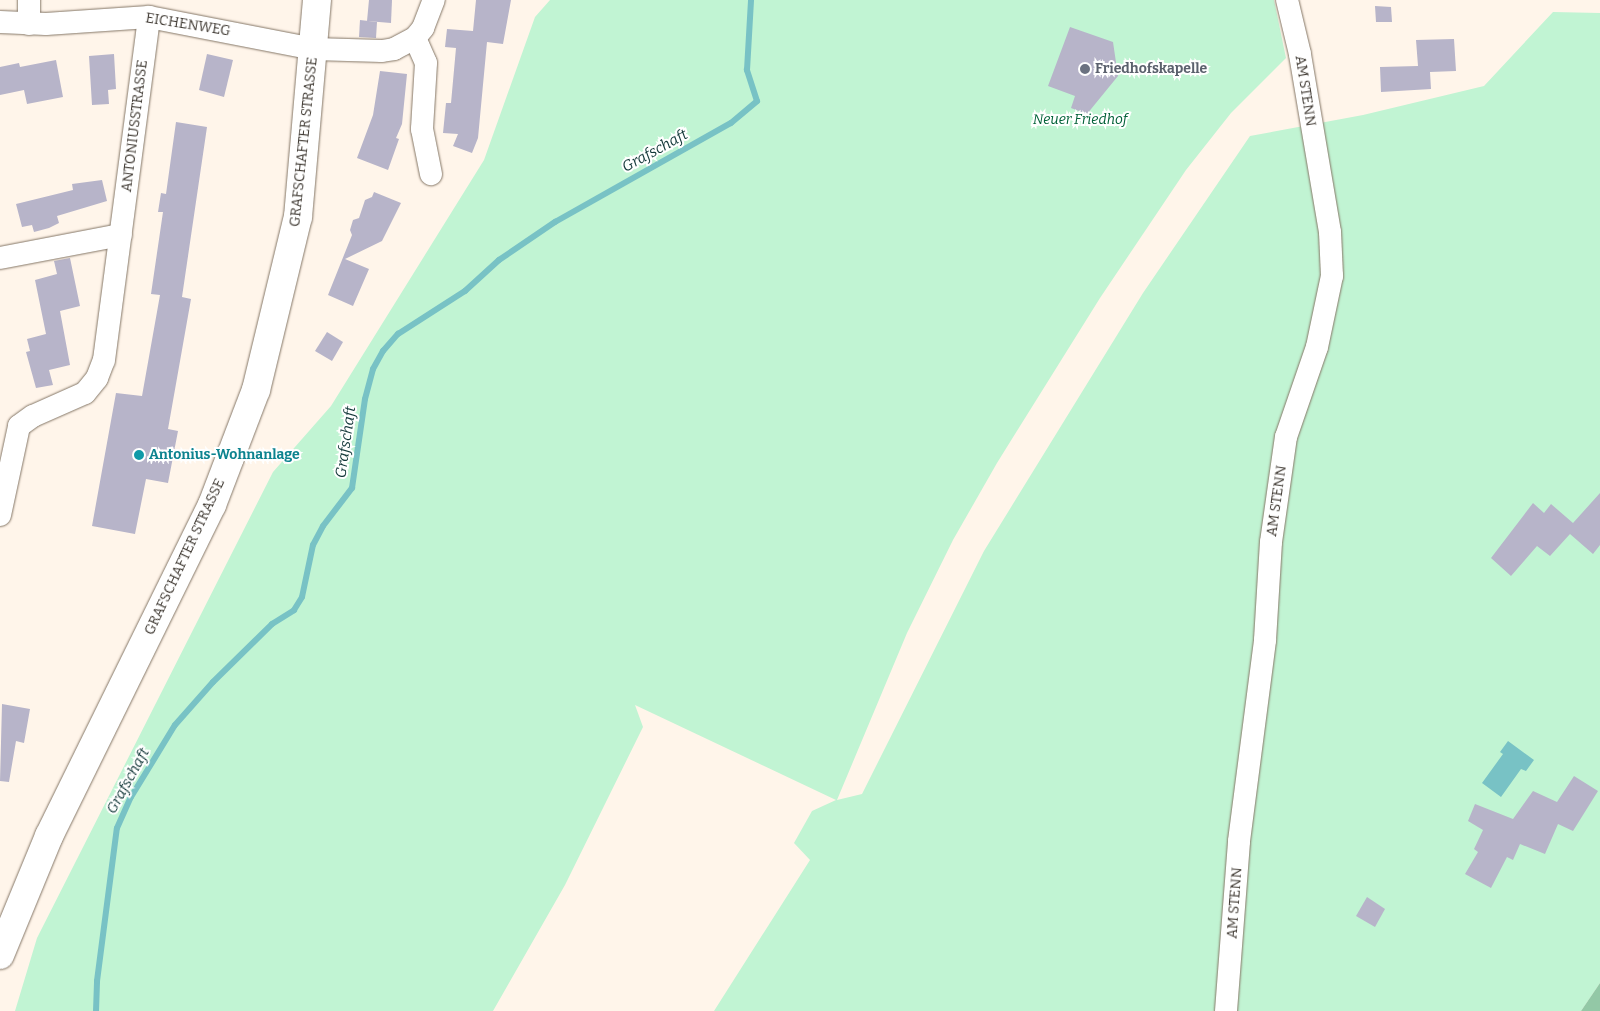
<!DOCTYPE html>
<style>
body{margin:0}
#map{position:relative;width:1600px;height:1011px;overflow:hidden;background:#fff5ea;font-family:Bitter,serif}
div>[style]{position:absolute}
.green>*{inset:0;background:#c1f4d3}
.forest>*{inset:0;background:#93c8a6}
.water>*{inset:0;background:#78c2c5}
.stream>*{height:6px;margin:-3px;padding:0 3px;transform-origin:3px;border-radius:3px;background:#78c2c5}
.building>*{inset:0;background:#b7b4c9}
.roads{filter:drop-shadow(0 0 1px #857767) drop-shadow(0 0 1px #857767)}
.minor>*{height:22px;margin:-11px;padding:0 11px;transform-origin:11px;border-radius:11px;background:#fff}
.tertiary>*{height:28px;margin:-14px;padding:0 14px;transform-origin:14px;border-radius:14px;background:#fff}
.dots>*{width:14px;height:14px;translate:-50% -50%;box-sizing:border-box;border:2px solid #fff;border-radius:50%}
span{translate:-50% -50%;white-space:nowrap;text-align:center;line-height:1.15;-webkit-text-stroke:4px #fff;paint-order:stroke}
.street-label{font-size:14px;color:#3d3730}
.worship-label{font-size:14px;color:#5b616d;font-weight:700}
.left{translate:0 -50%;text-align:left}
.park-label{font-size:14px;color:#026138;font-style:italic}
.culture-label{font-size:14px;color:#0d838f;font-weight:700}
.water-label{font-size:15px;color:#123738;font-style:italic}
</style>
<div id="map">
<div class="green">
<i style="clip-path:polygon(550px 0,1274px 0,1286px 58px,1231px 113px,1186px 170px,1100px 298px,997px 463px,953px 540px,907px 633px,837px 800px,862px 794px,984px 551px,1143px 293px,1250px 136px,1363px 115px,1484px 86px,1553px 12px,1600px 13px,1600px 983px,1581px 1011px,714px 1011px,810px 860px,794px 843px,812px 811px,836px 800px,635px 705px,643px 727px,565px 885px,493px 1011px,15px 1011px,37px 938px,273px 472px,331px 406px,484px 160px,535px 17px)"></i>
</div>
<div class="forest">
<i style="clip-path:polygon(1600px 983px,1600px 1011px,1581px 1011px)"></i>
</div>
<div class="water">
<i style="clip-path:polygon(1508px 741px,1534px 760px,1526px 771px,1521px 769px,1501px 797px,1482px 783px,1503px 754px,1500px 752px)"></i>
</div>
<div class="stream">
<i style="left:96px;top:1011px;width:30px;rotate:-88deg"></i>
<i style="left:97px;top:981px;width:154px;rotate:-82.6deg"></i>
<i style="left:117px;top:828px;width:34px;rotate:-66deg"></i>
<i style="left:131px;top:797px;width:84px;rotate:-58.6deg"></i>
<i style="left:175px;top:725px;width:57px;rotate:-48.5deg"></i>
<i style="left:213px;top:682px;width:83px;rotate:-44.5deg"></i>
<i style="left:272px;top:624px;width:26px;rotate:-32deg"></i>
<i style="left:294px;top:610px;width:15px;rotate:-58deg"></i>
<i style="left:302px;top:597px;width:53px;rotate:-78.1deg"></i>
<i style="left:313px;top:545px;width:21px;rotate:-62deg"></i>
<i style="left:323px;top:526px;width:48px;rotate:-52.7deg"></i>
<i style="left:352px;top:488px;width:90px;rotate:-81.7deg"></i>
<i style="left:365px;top:399px;width:31px;rotate:-75deg"></i>
<i style="left:373px;top:369px;width:21px;rotate:-61deg"></i>
<i style="left:383px;top:351px;width:23px;rotate:-49deg"></i>
<i style="left:398px;top:334px;width:80px;rotate:-32.7deg"></i>
<i style="left:465px;top:291px;width:46px;rotate:-42.4deg"></i>
<i style="left:499px;top:260px;width:68px;rotate:-34.2deg"></i>
<i style="left:555px;top:222px;width:202px;rotate:-29.4deg"></i>
<i style="left:731px;top:123px;width:34px;rotate:-40deg"></i>
<i style="left:757px;top:101px;width:33px;rotate:-108deg"></i>
<i style="left:747px;top:70px;width:70px;rotate:-86.7deg"></i>
</div>
<div class="building">
<i style="clip-path:polygon(369px 0,392px 0,391px 23px,367px 21px)"></i>
<i style="clip-path:polygon(476px 0,511px 0,503px 44px,487px 42px,478px 138px,472px 153px,453px 146px,458px 134px,443px 133px,446px 103px,451px 103px,456px 48px,445px 47px,447px 29px,473px 31px)"></i>
<i style="clip-path:polygon(1375px 6px,1391px 7px,1392px 22px,1376px 22px)"></i>
<i style="clip-path:polygon(360px 20px,377px 22px,376px 38px,359px 37px)"></i>
<i style="clip-path:polygon(1070px 27px,1113px 42px,1118px 76px,1087px 114px,1071px 108px,1075px 96px,1048px 86px)"></i>
<i style="clip-path:polygon(1454px 39px,1456px 71px,1430px 72px,1431px 89px,1381px 92px,1380px 67px,1418px 66px,1416px 40px)"></i>
<i style="clip-path:polygon(114px 54px,116px 89px,108px 90px,109px 104px,92px 105px,89px 56px)"></i>
<i style="clip-path:polygon(207px 54px,233px 60px,224px 97px,199px 90px)"></i>
<i style="clip-path:polygon(56px 60px,63px 97px,27px 104px,24px 90px,0 95px,0 67px,19px 63px,20px 67px)"></i>
<i style="clip-path:polygon(380px 71px,407px 74px,402px 124px,396px 138px,399px 139px,388px 170px,357px 158px,373px 115px)"></i>
<i style="clip-path:polygon(176px 122px,207px 127px,182px 297px,191px 299px,168px 429px,178px 431px,168px 483px,146px 479px,135px 534px,92px 526px,116px 393px,142px 396px,160px 295px,151px 294px,163px 212px,158px 212px,161px 193px,166px 194px)"></i>
<i style="clip-path:polygon(102px 180px,107px 201px,57px 216px,59px 223px,49px 228px,34px 232px,32px 225px,22px 227px,16px 204px,73px 190px,72px 184px)"></i>
<i style="clip-path:polygon(374px 192px,401px 203px,382px 241px,345px 259px,369px 269px,353px 306px,328px 295px,352px 235px,350px 230px,353px 220px,359px 218px,365px 200px,372px 197px)"></i>
<i style="clip-path:polygon(70px 258px,80px 306px,60px 311px,70px 365px,49px 370px,53px 385px,36px 388px,26px 352px,30px 351px,27px 339px,46px 334px,35px 280px,57px 274px,54px 261px)"></i>
<i style="clip-path:polygon(327px 332px,343px 342px,332px 361px,315px 351px)"></i>
<i style="clip-path:polygon(1600px 493px,1600px 545px,1593px 554px,1570px 534px,1550px 556px,1537px 546px,1511px 576px,1491px 558px,1533px 503px,1544px 513px,1551px 504px,1573px 523px)"></i>
<i style="clip-path:polygon(2px 704px,30px 709px,24px 743px,16px 741px,9px 782px,0 781px)"></i>
<i style="clip-path:polygon(1574px 776px,1598px 791px,1573px 831px,1558px 824px,1545px 854px,1520px 844px,1513px 860px,1507px 857px,1491px 888px,1465px 874px,1478px 852px,1474px 849px,1483px 830px,1468px 821px,1475px 804px,1513px 819px,1533px 791px,1557px 802px)"></i>
<i style="clip-path:polygon(1367px 897px,1385px 909px,1375px 927px,1356px 916px)"></i>
</div>
<div class="roads">
<div class="minor">
<i style="left:29px;top:0;width:24px;rotate:90deg"></i>
<i style="left:0;top:22px;width:46px;rotate:2.5deg"></i>
<i style="left:46px;top:24px;width:103px;rotate:-3.9deg"></i>
<i style="left:149px;top:17px;width:168px;rotate:11deg"></i>
<i style="left:314px;top:49px;width:68px;rotate:1.7deg"></i>
<i style="left:382px;top:51px;width:12px;rotate:-9deg"></i>
<i style="left:394px;top:49px;width:24px;rotate:-28deg"></i>
<i style="left:415px;top:38px;width:13px;rotate:-51deg"></i>
<i style="left:423px;top:28px;width:30px;rotate:-69deg"></i>
<i style="left:415px;top:38px;width:27px;rotate:66deg"></i>
<i style="left:426px;top:63px;width:66px;rotate:93.5deg"></i>
<i style="left:422px;top:129px;width:46px;rotate:78.7deg"></i>
<i style="left:0;top:258px;width:123px;rotate:-10.8deg"></i>
<i style="left:0;top:515px;width:91px;rotate:-77.9deg"></i>
<i style="left:19px;top:426px;width:17px;rotate:-36deg"></i>
<i style="left:33px;top:416px;width:57px;rotate:-23.9deg"></i>
<i style="left:85px;top:393px;width:19px;rotate:-51deg"></i>
<i style="left:97px;top:378px;width:19px;rotate:-69deg"></i>
<i style="left:104px;top:360px;width:346px;rotate:-82.5deg"></i>
<i style="left:1226px;top:1011px;width:170px;rotate:-85.6deg"></i>
<i style="left:1239px;top:841px;width:203px;rotate:-82.6deg"></i>
<i style="left:1265px;top:640px;width:98px;rotate:-86.5deg"></i>
<i style="left:1271px;top:542px;width:106px;rotate:-81.9deg"></i>
<i style="left:1286px;top:437px;width:95px;rotate:-71deg"></i>
<i style="left:1317px;top:347px;width:73px;rotate:-78.1deg"></i>
<i style="left:1332px;top:276px;width:44px;rotate:-92.6deg"></i>
<i style="left:1330px;top:232px;width:181px;rotate:-99.6deg"></i>
<i style="left:1300px;top:54px;width:56px;rotate:-103.5deg"></i>
</div>
<div class="tertiary">
<i style="left:0;top:955px;width:129px;rotate:-67.6deg"></i>
<i style="left:49px;top:836px;width:369px;rotate:-63.8deg"></i>
<i style="left:212px;top:505px;width:123px;rotate:-69.1deg"></i>
<i style="left:256px;top:390px;width:178px;rotate:-76.4deg"></i>
<i style="left:298px;top:217px;width:218px;rotate:-85deg"></i>
</div>
</div>
<div class="dots">
<i style="left:1085px;top:69px;background:#6b7280"></i>
<i style="left:139px;top:455px;background:#0f9aa8"></i>
</div>
<div class="street-label">
<span style="left:188px;top:25px;rotate:9deg">EICHENWEG</span>
<span style="left:1305px;top:91px;rotate:81deg">AM STENN</span>
<span style="left:135px;top:126px;rotate:-83deg">ANTONIUSSTRASSE</span>
<span style="left:304px;top:142px;rotate:-84deg">GRAFSCHAFTER STRASSE</span>
<span style="left:1277px;top:501px;rotate:-82deg">AM STENN</span>
<span style="left:185px;top:557px;rotate:-65deg">GRAFSCHAFTER STRASSE</span>
<span style="left:1235px;top:903px;rotate:-86deg">AM STENN</span>
</div>
<div class="worship-label">
<span class="left" style="left:1095px;top:69px">Friedhofskapelle</span>
</div>
<div class="park-label">
<span style="left:1080px;top:120px">Neuer Friedhof</span>
</div>
<div class="culture-label">
<span class="left" style="left:149px;top:455px">Antonius-Wohnanlage</span>
</div>
<div class="water-label">
<span style="left:655px;top:151px;rotate:-29deg">Grafschaft</span>
<span style="left:346px;top:442px;rotate:-82deg">Grafschaft</span>
<span style="left:128px;top:781px;rotate:-61deg">Grafschaft</span>
</div>
</div>
